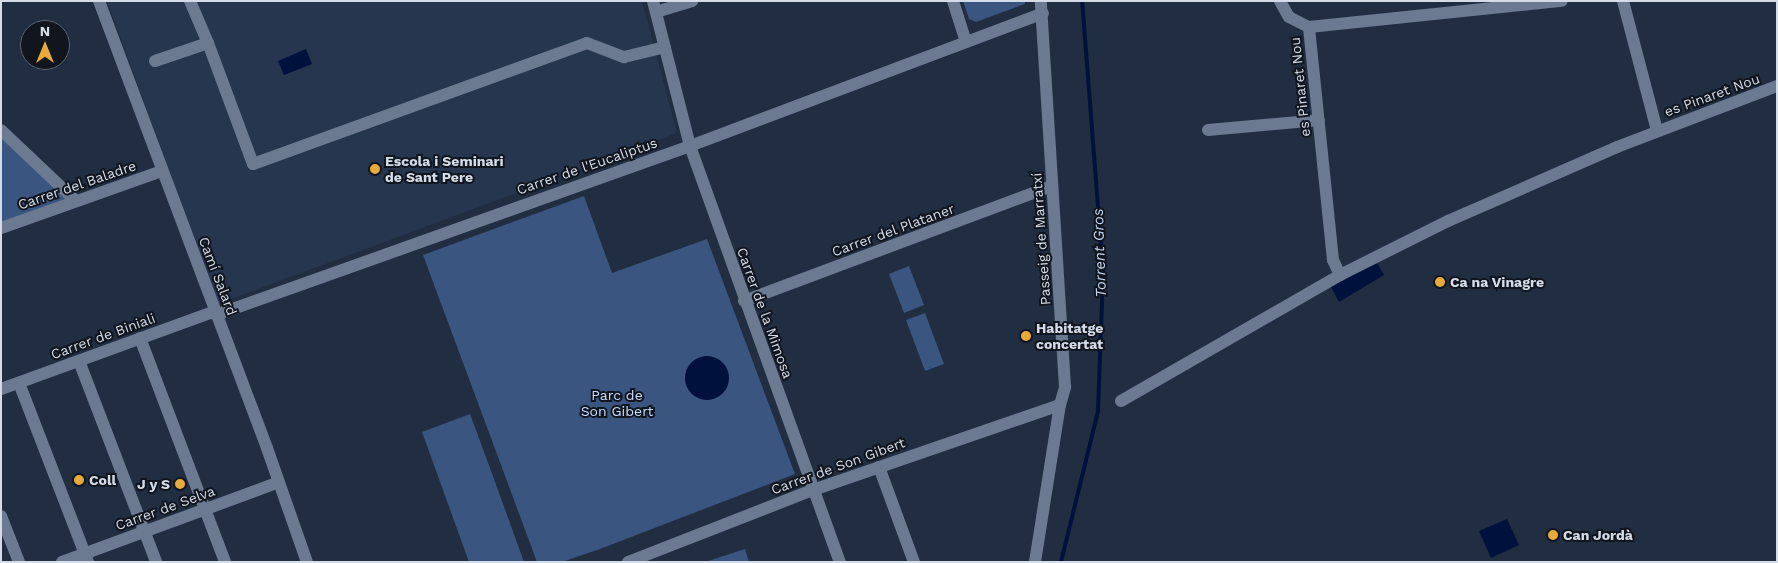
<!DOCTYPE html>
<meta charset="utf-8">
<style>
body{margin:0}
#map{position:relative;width:1778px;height:563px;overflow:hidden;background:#212d40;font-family:"Work Sans",sans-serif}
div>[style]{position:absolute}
.built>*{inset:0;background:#26364f}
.green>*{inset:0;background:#3a557f}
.water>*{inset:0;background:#00113d}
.round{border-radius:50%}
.stream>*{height:4px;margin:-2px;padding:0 2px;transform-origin:2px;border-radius:2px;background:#00113d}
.minor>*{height:12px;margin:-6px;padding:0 6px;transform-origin:6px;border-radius:6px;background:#6b7a91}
.dots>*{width:14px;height:14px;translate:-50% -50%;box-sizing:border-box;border:2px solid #10151e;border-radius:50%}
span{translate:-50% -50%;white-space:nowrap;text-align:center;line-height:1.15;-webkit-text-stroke:4px #10151e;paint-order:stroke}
.street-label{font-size:14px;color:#d4dce8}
.poi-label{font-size:14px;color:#d4dce8;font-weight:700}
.left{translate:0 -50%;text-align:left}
.right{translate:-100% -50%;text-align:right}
.park-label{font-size:14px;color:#c9ddfc}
.water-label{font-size:15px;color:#c3d7f6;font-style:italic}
.frame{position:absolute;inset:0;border:2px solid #d4dce8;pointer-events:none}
.north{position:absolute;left:20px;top:20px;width:50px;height:50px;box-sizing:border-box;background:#10151e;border:1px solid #5e656f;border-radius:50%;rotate:0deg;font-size:14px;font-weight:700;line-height:20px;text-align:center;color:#d4dce8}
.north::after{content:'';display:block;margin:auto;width:18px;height:22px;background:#e9ab37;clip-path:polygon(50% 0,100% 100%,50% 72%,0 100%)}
</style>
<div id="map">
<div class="built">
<i style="clip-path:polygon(107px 1px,642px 1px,677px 133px,218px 304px)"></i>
</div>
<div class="green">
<i style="clip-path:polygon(963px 1px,1025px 1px,1025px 4px,976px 22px,969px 19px)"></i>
<i style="clip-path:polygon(1px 130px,76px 201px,1px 228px)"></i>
<i style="clip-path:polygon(584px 196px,612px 273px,707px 239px,795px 474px,600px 549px,562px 562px,537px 562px,423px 255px)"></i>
<i style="clip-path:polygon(909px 266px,924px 305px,904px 313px,889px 274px)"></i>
<i style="clip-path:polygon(925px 313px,944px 364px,925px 371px,906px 320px)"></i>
<i style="clip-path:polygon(470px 414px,490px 468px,524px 562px,469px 562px,422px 432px)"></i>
<i style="clip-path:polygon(745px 549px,749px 562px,705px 562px)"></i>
</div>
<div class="water">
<i style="clip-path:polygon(306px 49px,312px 64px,284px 75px,278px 61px)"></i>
<i style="clip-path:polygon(1377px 263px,1384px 275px,1339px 302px,1331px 287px)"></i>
<i class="round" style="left:685px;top:356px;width:44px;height:44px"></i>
<i style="clip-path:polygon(1507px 519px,1519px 545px,1491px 558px,1479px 531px)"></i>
</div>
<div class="stream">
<i style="left:1061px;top:562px;width:155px;rotate:-76.2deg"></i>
<i style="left:1098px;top:411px;width:139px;rotate:-87.9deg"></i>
<i style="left:1103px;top:272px;width:272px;rotate:-94.4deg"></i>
</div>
<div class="minor">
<i style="left:99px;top:1px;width:478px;rotate:69.4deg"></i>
<i style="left:267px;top:448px;width:121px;rotate:70.7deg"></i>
<i style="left:190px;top:1px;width:46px;rotate:66.8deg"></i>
<i style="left:208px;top:43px;width:129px;rotate:69.6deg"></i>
<i style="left:253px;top:164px;width:355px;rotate:-19.9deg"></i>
<i style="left:587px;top:43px;width:40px;rotate:21deg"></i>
<i style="left:624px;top:57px;width:42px;rotate:-13.7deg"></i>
<i style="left:653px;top:1px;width:150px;rotate:75.7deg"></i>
<i style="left:690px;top:146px;width:442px;rotate:70.2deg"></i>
<i style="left:953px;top:1px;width:43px;rotate:72.4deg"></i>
<i style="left:1280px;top:1px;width:18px;rotate:61deg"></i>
<i style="left:1289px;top:17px;width:22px;rotate:27deg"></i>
<i style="left:1623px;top:1px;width:134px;rotate:75.3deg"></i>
<i style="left:656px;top:12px;width:38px;rotate:-17deg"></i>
<i style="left:155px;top:61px;width:56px;rotate:-18.8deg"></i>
<i style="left:1px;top:130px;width:103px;rotate:43.4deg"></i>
<i style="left:1208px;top:130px;width:111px;rotate:-5.1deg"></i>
<i style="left:1px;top:228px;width:171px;rotate:-19.5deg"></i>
<i style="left:1340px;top:275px;width:17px;rotate:-115deg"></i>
<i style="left:1333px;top:260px;width:234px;rotate:-95.9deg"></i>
<i style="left:1309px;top:27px;width:254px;rotate:-5.9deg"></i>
<i style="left:744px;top:301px;width:329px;rotate:-20.5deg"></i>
<i style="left:216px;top:315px;width:503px;rotate:-19.62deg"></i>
<i style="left:690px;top:146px;width:377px;rotate:-20.6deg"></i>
<i style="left:140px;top:338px;width:240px;rotate:69.2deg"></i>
<i style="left:79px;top:361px;width:215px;rotate:69deg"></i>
<i style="left:19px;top:383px;width:192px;rotate:68.9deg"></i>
<i style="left:1px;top:389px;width:228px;rotate:-20deg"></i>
<i style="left:1121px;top:401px;width:253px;rotate:-29.9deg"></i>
<i style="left:1340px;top:275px;width:121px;rotate:-26.6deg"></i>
<i style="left:1448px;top:221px;width:184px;rotate:-23.6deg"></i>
<i style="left:1617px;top:147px;width:171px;rotate:-20.9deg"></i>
<i style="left:879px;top:467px;width:101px;rotate:69.8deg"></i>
<i style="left:1px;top:516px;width:49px;rotate:68.6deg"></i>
<i style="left:62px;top:562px;width:231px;rotate:-20.2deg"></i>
<i style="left:628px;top:562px;width:199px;rotate:-21.3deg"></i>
<i style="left:813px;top:490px;width:261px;rotate:-19deg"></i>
<i style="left:1035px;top:562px;width:159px;rotate:-81deg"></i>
<i style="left:1060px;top:405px;width:19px;rotate:-74deg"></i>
<i style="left:1065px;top:387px;width:387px;rotate:-93.6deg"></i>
</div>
<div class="dots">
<i style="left:375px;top:169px;background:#e9ab37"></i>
<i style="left:1440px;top:282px;background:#e9ab37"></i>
<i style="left:1026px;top:336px;background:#e9ab37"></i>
<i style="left:79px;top:480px;background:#e9ab37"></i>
<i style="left:180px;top:484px;background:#e9ab37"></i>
<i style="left:1553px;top:535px;background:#e9ab37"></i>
</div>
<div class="street-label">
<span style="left:1300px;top:87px;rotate:-96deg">es Pinaret Nou</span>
<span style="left:1712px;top:95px;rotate:-20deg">es Pinaret Nou</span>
<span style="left:587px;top:166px;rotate:-19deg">Carrer de l'Eucaliptus</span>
<span style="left:77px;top:185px;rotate:-19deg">Carrer del Baladre</span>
<span style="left:893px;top:230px;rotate:-20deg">Carrer del Plataner</span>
<span style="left:1041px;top:239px;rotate:-94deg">Passeig de Marratxí</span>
<span style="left:218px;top:276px;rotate:69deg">Camí Salard</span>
<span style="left:765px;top:313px;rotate:70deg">Carrer de la Mimosa</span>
<span style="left:103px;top:336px;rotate:-20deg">Carrer de Biniali</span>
<span style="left:838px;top:466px;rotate:-20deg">Carrer de Son Gibert</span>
<span style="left:165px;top:508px;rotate:-20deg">Carrer de Selva</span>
</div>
<div class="poi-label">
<span class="left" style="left:385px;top:169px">Escola i Seminari<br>de Sant Pere</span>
<span class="left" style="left:1450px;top:282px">Ca na Vinagre</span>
<span class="left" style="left:1036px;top:336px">Habitatge<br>concertat</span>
<span class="left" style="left:89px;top:480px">Coll</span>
<span class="right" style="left:170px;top:484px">J y S</span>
<span class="left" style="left:1563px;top:535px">Can Jordà</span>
</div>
<div class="park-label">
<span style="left:617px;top:403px">Parc de<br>Son Gibert</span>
</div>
<div class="water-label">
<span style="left:1100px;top:253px;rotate:-92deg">Torrent Gros</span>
</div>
<div class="frame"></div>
<div class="north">N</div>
</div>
